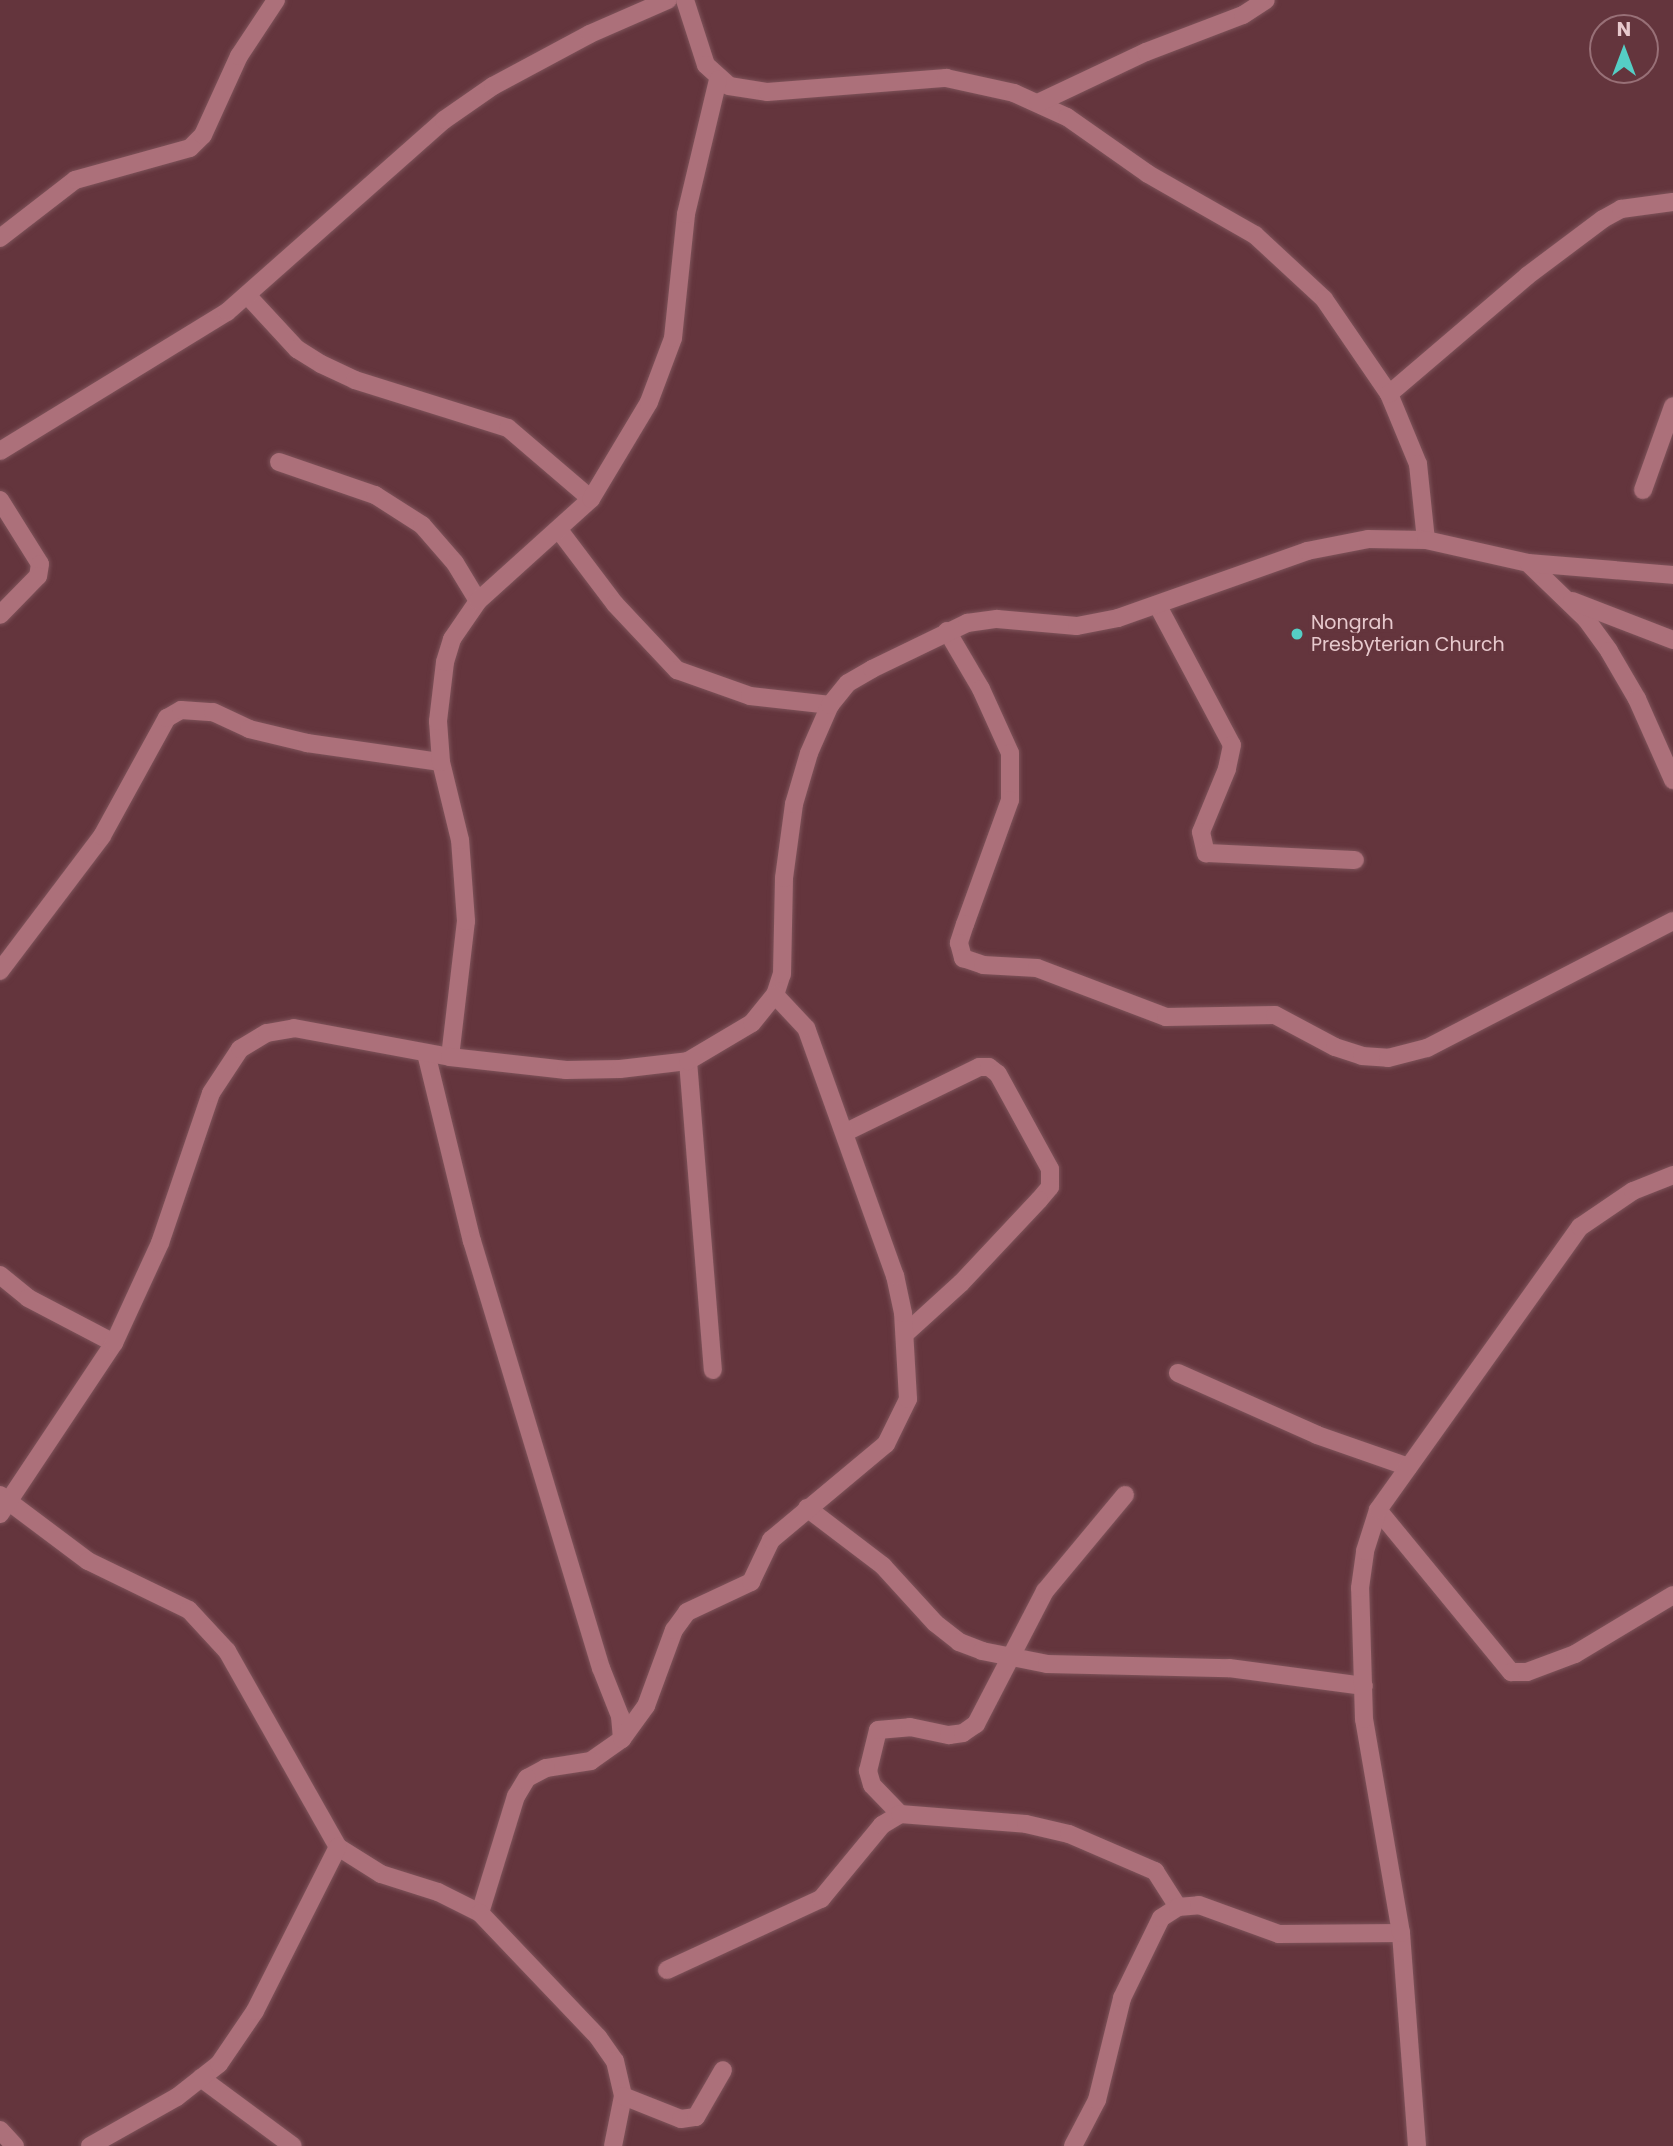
<!DOCTYPE html>
<style>
body{margin:0}
#map{position:relative;width:1673px;height:2146px;overflow:hidden;background:#64353d;font-family:Poppins,sans-serif}
div>[style]{position:absolute}
.roads{filter:drop-shadow(0 0 2px #7e535a) drop-shadow(0 0 2px #7e535a)}
.minor>*{height:18px;margin:-9px;padding:0 9px;transform-origin:9px;border-radius:9px;background:#ac707a}
.dots>*{width:19px;height:19px;translate:-50% -50%;box-sizing:border-box;border:4px solid #64353d;border-radius:50%}
span{translate:-50% -50%;white-space:nowrap;text-align:center;line-height:1.15;-webkit-text-stroke:7px #64353d;paint-order:stroke}
.poi-label{font-size:19px;color:#e7c9cd}
.left{translate:0 -50%;text-align:left}
.north{position:absolute;left:1589px;top:14px;width:70px;height:70px;box-sizing:border-box;background:#64353d;border:2px solid #987077;border-radius:50%;rotate:0deg;font-size:19px;font-weight:700;line-height:28px;text-align:center;color:#e7c9cd}
.north::after{content:'';display:block;margin:auto;width:24px;height:32px;background:#55cec5;clip-path:polygon(50% 0,100% 100%,50% 72%,0 100%)}
</style>
<div id="map">
<div class="roads">
<div class="minor">
<i style="left:685px;top:0;width:68px;rotate:72.1deg"></i>
<i style="left:706px;top:65px;width:31px;rotate:42deg"></i>
<i style="left:729px;top:86px;width:38px;rotate:9deg"></i>
<i style="left:767px;top:92px;width:180px;rotate:-4.5deg"></i>
<i style="left:946px;top:78px;width:70px;rotate:12.4deg"></i>
<i style="left:1014px;top:93px;width:58px;rotate:24.4deg"></i>
<i style="left:1067px;top:117px;width:99px;rotate:35.1deg"></i>
<i style="left:1148px;top:174px;width:123px;rotate:29.7deg"></i>
<i style="left:1255px;top:235px;width:94px;rotate:42.8deg"></i>
<i style="left:1324px;top:299px;width:115px;rotate:55.6deg"></i>
<i style="left:1389px;top:394px;width:76px;rotate:67.5deg"></i>
<i style="left:1418px;top:464px;width:76px;rotate:84deg"></i>
<i style="left:1038px;top:103px;width:119px;rotate:-25.3deg"></i>
<i style="left:1146px;top:52px;width:104px;rotate:-20.9deg"></i>
<i style="left:1243px;top:15px;width:27px;rotate:-33deg"></i>
<i style="left:0;top:238px;width:95px;rotate:-37.7deg"></i>
<i style="left:75px;top:180px;width:119px;rotate:-15.5deg"></i>
<i style="left:190px;top:148px;width:18px;rotate:-45deg"></i>
<i style="left:203px;top:135px;width:87px;rotate:-65.5deg"></i>
<i style="left:239px;top:56px;width:67px;rotate:-56.5deg"></i>
<i style="left:247px;top:295px;width:74px;rotate:47.2deg"></i>
<i style="left:297px;top:349px;width:28px;rotate:32deg"></i>
<i style="left:321px;top:364px;width:38px;rotate:25deg"></i>
<i style="left:355px;top:380px;width:160px;rotate:17.4deg"></i>
<i style="left:508px;top:428px;width:109px;rotate:40.5deg"></i>
<i style="left:1389px;top:394px;width:182px;rotate:-40.5deg"></i>
<i style="left:1527px;top:276px;width:95px;rotate:-36.9deg"></i>
<i style="left:1603px;top:219px;width:21px;rotate:-29deg"></i>
<i style="left:1621px;top:209px;width:52px;rotate:-7.7deg"></i>
<i style="left:0;top:451px;width:266px;rotate:-31.5deg"></i>
<i style="left:227px;top:312px;width:290px;rotate:-41.5deg"></i>
<i style="left:444px;top:120px;width:60px;rotate:-34.8deg"></i>
<i style="left:493px;top:86px;width:110px;rotate:-28.2deg"></i>
<i style="left:590px;top:34px;width:85px;rotate:-23.6deg"></i>
<i style="left:279px;top:462px;width:102px;rotate:19deg"></i>
<i style="left:375px;top:495px;width:56px;rotate:32.6deg"></i>
<i style="left:422px;top:525px;width:50px;rotate:49deg"></i>
<i style="left:455px;top:563px;width:44px;rotate:58.8deg"></i>
<i style="left:1643px;top:490px;width:89px;rotate:-70.3deg"></i>
<i style="left:0;top:500px;width:75px;rotate:58deg"></i>
<i style="left:40px;top:564px;width:12px;rotate:99deg"></i>
<i style="left:38px;top:576px;width:54px;rotate:134.3deg"></i>
<i style="left:559px;top:530px;width:93px;rotate:52.9deg"></i>
<i style="left:615px;top:604px;width:91px;rotate:46.8deg"></i>
<i style="left:677px;top:670px;width:77px;rotate:19.6deg"></i>
<i style="left:750px;top:696px;width:81px;rotate:6.4deg"></i>
<i style="left:1528px;top:563px;width:81px;rotate:44deg"></i>
<i style="left:1586px;top:619px;width:39px;rotate:54deg"></i>
<i style="left:1609px;top:651px;width:56px;rotate:59.7deg"></i>
<i style="left:1637px;top:699px;width:89px;rotate:66deg"></i>
<i style="left:1572px;top:601px;width:108px;rotate:21.1deg"></i>
<i style="left:1158px;top:606px;width:157px;rotate:62deg"></i>
<i style="left:1232px;top:745px;width:25px;rotate:102deg"></i>
<i style="left:1227px;top:769px;width:68px;rotate:112.4deg"></i>
<i style="left:1201px;top:832px;width:22px;rotate:77deg"></i>
<i style="left:1206px;top:853px;width:149px;rotate:2.7deg"></i>
<i style="left:947px;top:631px;width:67px;rotate:59.6deg"></i>
<i style="left:981px;top:689px;width:70px;rotate:65.6deg"></i>
<i style="left:1010px;top:753px;width:47px;rotate:90deg"></i>
<i style="left:1010px;top:800px;width:132px;rotate:109.9deg"></i>
<i style="left:965px;top:924px;width:20px;rotate:108deg"></i>
<i style="left:959px;top:943px;width:16px;rotate:75deg"></i>
<i style="left:963px;top:958px;width:21px;rotate:19deg"></i>
<i style="left:983px;top:965px;width:54px;rotate:3.2deg"></i>
<i style="left:1037px;top:968px;width:138px;rotate:20.8deg"></i>
<i style="left:1166px;top:1017px;width:109px;rotate:-1.1deg"></i>
<i style="left:1275px;top:1015px;width:68px;rotate:28.1deg"></i>
<i style="left:1335px;top:1047px;width:28px;rotate:18deg"></i>
<i style="left:1362px;top:1056px;width:26px;rotate:4deg"></i>
<i style="left:1388px;top:1058px;width:40px;rotate:-14.4deg"></i>
<i style="left:1427px;top:1048px;width:277px;rotate:-27.3deg"></i>
<i style="left:0;top:971px;width:169px;rotate:-52.9deg"></i>
<i style="left:102px;top:836px;width:135px;rotate:-61.2deg"></i>
<i style="left:167px;top:718px;width:16px;rotate:-30deg"></i>
<i style="left:181px;top:710px;width:32px;rotate:4deg"></i>
<i style="left:213px;top:712px;width:40px;rotate:25deg"></i>
<i style="left:249px;top:729px;width:60px;rotate:13.6deg"></i>
<i style="left:307px;top:743px;width:135px;rotate:8.1deg"></i>
<i style="left:426px;top:1053px;width:194px;rotate:76.3deg"></i>
<i style="left:472px;top:1241px;width:446px;rotate:73.2deg"></i>
<i style="left:601px;top:1668px;width:52px;rotate:68.4deg"></i>
<i style="left:620px;top:1716px;width:23px;rotate:85deg"></i>
<i style="left:622px;top:1739px;width:38px;rotate:145deg"></i>
<i style="left:591px;top:1761px;width:46px;rotate:171.2deg"></i>
<i style="left:546px;top:1768px;width:21px;rotate:152deg"></i>
<i style="left:527px;top:1778px;width:21px;rotate:121deg"></i>
<i style="left:516px;top:1796px;width:122px;rotate:107.1deg"></i>
<i style="left:450px;top:1057px;width:137px;rotate:-83.3deg"></i>
<i style="left:466px;top:921px;width:81px;rotate:-94.2deg"></i>
<i style="left:460px;top:840px;width:80px;rotate:-103.7deg"></i>
<i style="left:441px;top:762px;width:41px;rotate:-94.2deg"></i>
<i style="left:438px;top:721px;width:59px;rotate:-83.2deg"></i>
<i style="left:445px;top:662px;width:24px;rotate:-73deg"></i>
<i style="left:452px;top:639px;width:46px;rotate:-55.6deg"></i>
<i style="left:478px;top:601px;width:152px;rotate:-42.1deg"></i>
<i style="left:591px;top:499px;width:113px;rotate:-59.1deg"></i>
<i style="left:649px;top:402px;width:68px;rotate:-69.4deg"></i>
<i style="left:673px;top:338px;width:125px;rotate:-84deg"></i>
<i style="left:686px;top:214px;width:138px;rotate:-76.6deg"></i>
<i style="left:688px;top:1061px;width:310px;rotate:85.4deg"></i>
<i style="left:846px;top:1132px;width:148px;rotate:-26deg"></i>
<i style="left:979px;top:1067px;width:10px"></i>
<i style="left:989px;top:1067px;width:11px;rotate:38deg"></i>
<i style="left:998px;top:1074px;width:108px;rotate:61.3deg"></i>
<i style="left:1050px;top:1169px;width:18px;rotate:90deg"></i>
<i style="left:1050px;top:1187px;width:17px;rotate:130deg"></i>
<i style="left:1039px;top:1200px;width:114px;rotate:133.2deg"></i>
<i style="left:961px;top:1283px;width:76px;rotate:137.7deg"></i>
<i style="left:0;top:1275px;width:36px;rotate:39deg"></i>
<i style="left:28px;top:1298px;width:97px;rotate:27.6deg"></i>
<i style="left:1178px;top:1373px;width:152px;rotate:24deg"></i>
<i style="left:1317px;top:1435px;width:97px;rotate:19.2deg"></i>
<i style="left:0;top:1495px;width:110px;rotate:36.9deg"></i>
<i style="left:88px;top:1561px;width:112px;rotate:25.9deg"></i>
<i style="left:189px;top:1610px;width:56px;rotate:47.2deg"></i>
<i style="left:227px;top:1651px;width:225px;rotate:60.5deg"></i>
<i style="left:338px;top:1847px;width:51px;rotate:32.1deg"></i>
<i style="left:381px;top:1874px;width:60px;rotate:17.5deg"></i>
<i style="left:438px;top:1892px;width:47px;rotate:26.6deg"></i>
<i style="left:480px;top:1913px;width:171px;rotate:46.4deg"></i>
<i style="left:598px;top:2037px;width:29px;rotate:55deg"></i>
<i style="left:615px;top:2061px;width:36px;rotate:77deg"></i>
<i style="left:623px;top:2096px;width:51px;rotate:101.3deg"></i>
<i style="left:807px;top:1508px;width:96px;rotate:37.3deg"></i>
<i style="left:883px;top:1566px;width:77px;rotate:47.6deg"></i>
<i style="left:935px;top:1623px;width:31px;rotate:38deg"></i>
<i style="left:959px;top:1642px;width:25px;rotate:21deg"></i>
<i style="left:982px;top:1651px;width:66px;rotate:11.3deg"></i>
<i style="left:1047px;top:1664px;width:182px;rotate:1.3deg"></i>
<i style="left:1229px;top:1668px;width:136px;rotate:7.6deg"></i>
<i style="left:1378px;top:1510px;width:210px;rotate:50.6deg"></i>
<i style="left:1511px;top:1672px;width:16px"></i>
<i style="left:1527px;top:1672px;width:51px;rotate:-20.6deg"></i>
<i style="left:1575px;top:1654px;width:114px;rotate:-31deg"></i>
<i style="left:0;top:1514px;width:206px;rotate:-56.3deg"></i>
<i style="left:114px;top:1343px;width:110px;rotate:-65.3deg"></i>
<i style="left:160px;top:1243px;width:158px;rotate:-71.2deg"></i>
<i style="left:211px;top:1093px;width:53px;rotate:-56.6deg"></i>
<i style="left:240px;top:1049px;width:31px;rotate:-31deg"></i>
<i style="left:267px;top:1033px;width:27px;rotate:-10deg"></i>
<i style="left:294px;top:1028px;width:159px;rotate:10.5deg"></i>
<i style="left:450px;top:1057px;width:117px;rotate:6.4deg"></i>
<i style="left:566px;top:1070px;width:54px;rotate:-1.1deg"></i>
<i style="left:620px;top:1069px;width:68px;rotate:-6.7deg"></i>
<i style="left:688px;top:1061px;width:74px;rotate:-30.7deg"></i>
<i style="left:752px;top:1023px;width:36px;rotate:-51deg"></i>
<i style="left:775px;top:995px;width:22px;rotate:-72deg"></i>
<i style="left:782px;top:974px;width:96px;rotate:-88.8deg"></i>
<i style="left:784px;top:878px;width:75px;rotate:-82.3deg"></i>
<i style="left:794px;top:804px;width:53px;rotate:-73.6deg"></i>
<i style="left:809px;top:753px;width:52px;rotate:-66.4deg"></i>
<i style="left:830px;top:705px;width:28px;rotate:-51deg"></i>
<i style="left:848px;top:683px;width:28px;rotate:-30deg"></i>
<i style="left:872px;top:669px;width:106px;rotate:-25.8deg"></i>
<i style="left:967px;top:623px;width:30px;rotate:-8deg"></i>
<i style="left:997px;top:619px;width:80px;rotate:5deg"></i>
<i style="left:1077px;top:626px;width:42px;rotate:-11deg"></i>
<i style="left:1118px;top:618px;width:201px;rotate:-19.5deg"></i>
<i style="left:1307px;top:551px;width:62px;rotate:-11.1deg"></i>
<i style="left:1368px;top:539px;width:58px;rotate:1deg"></i>
<i style="left:1426px;top:540px;width:105px;rotate:12.7deg"></i>
<i style="left:1528px;top:563px;width:145px;rotate:4.7deg"></i>
<i style="left:622px;top:1739px;width:41px;rotate:-54deg"></i>
<i style="left:646px;top:1706px;width:81px;rotate:-69.8deg"></i>
<i style="left:674px;top:1630px;width:22px;rotate:-54deg"></i>
<i style="left:687px;top:1612px;width:71px;rotate:-25.1deg"></i>
<i style="left:751px;top:1582px;width:47px;rotate:-64.5deg"></i>
<i style="left:771px;top:1540px;width:150px;rotate:-39.9deg"></i>
<i style="left:886px;top:1444px;width:50px;rotate:-63.9deg"></i>
<i style="left:908px;top:1399px;width:86px;rotate:-93.3deg"></i>
<i style="left:903px;top:1313px;width:38px;rotate:-102deg"></i>
<i style="left:895px;top:1276px;width:263px;rotate:-109.7deg"></i>
<i style="left:806px;top:1028px;width:45px;rotate:-133.2deg"></i>
<i style="left:900px;top:1814px;width:40px;rotate:-134deg"></i>
<i style="left:872px;top:1785px;width:15px;rotate:-106deg"></i>
<i style="left:868px;top:1771px;width:42px;rotate:-76.3deg"></i>
<i style="left:878px;top:1730px;width:32px;rotate:-5deg"></i>
<i style="left:910px;top:1727px;width:40px;rotate:12deg"></i>
<i style="left:949px;top:1735px;width:14px;rotate:-8deg"></i>
<i style="left:963px;top:1733px;width:16px;rotate:-35deg"></i>
<i style="left:976px;top:1724px;width:150px;rotate:-62.6deg"></i>
<i style="left:1045px;top:1591px;width:125px;rotate:-50.2deg"></i>
<i style="left:667px;top:1970px;width:170px;rotate:-24.8deg"></i>
<i style="left:821px;top:1899px;width:96px;rotate:-50.5deg"></i>
<i style="left:882px;top:1825px;width:21px;rotate:-31deg"></i>
<i style="left:900px;top:1814px;width:126px;rotate:4.5deg"></i>
<i style="left:1026px;top:1824px;width:44px;rotate:13.1deg"></i>
<i style="left:1069px;top:1834px;width:94px;rotate:23.3deg"></i>
<i style="left:1155px;top:1871px;width:43px;rotate:57.4deg"></i>
<i style="left:201px;top:2078px;width:114px;rotate:36.5deg"></i>
<i style="left:623px;top:2096px;width:62px;rotate:21.6deg"></i>
<i style="left:681px;top:2119px;width:15px;rotate:-8deg"></i>
<i style="left:696px;top:2117px;width:54px;rotate:-60.1deg"></i>
<i style="left:0;top:2130px;width:22px;rotate:47deg"></i>
<i style="left:90px;top:2146px;width:100px;rotate:-29.4deg"></i>
<i style="left:177px;top:2097px;width:53px;rotate:-38.2deg"></i>
<i style="left:219px;top:2064px;width:64px;rotate:-55.8deg"></i>
<i style="left:255px;top:2011px;width:184px;rotate:-63.2deg"></i>
<i style="left:1073px;top:2146px;width:52px;rotate:-62.4deg"></i>
<i style="left:1097px;top:2100px;width:105px;rotate:-76.2deg"></i>
<i style="left:1122px;top:1998px;width:89px;rotate:-64deg"></i>
<i style="left:1161px;top:1918px;width:20px;rotate:-33deg"></i>
<i style="left:1178px;top:1907px;width:21px;rotate:-5deg"></i>
<i style="left:1199px;top:1905px;width:85px;rotate:19.9deg"></i>
<i style="left:1279px;top:1934px;width:122px;rotate:-0.5deg"></i>
<i style="left:1417px;top:2146px;width:214px;rotate:-94.3deg"></i>
<i style="left:1401px;top:1933px;width:217px;rotate:-99.8deg"></i>
<i style="left:1364px;top:1719px;width:131px;rotate:-91.7deg"></i>
<i style="left:1360px;top:1588px;width:37px;rotate:-82deg"></i>
<i style="left:1365px;top:1551px;width:43px;rotate:-72.4deg"></i>
<i style="left:1378px;top:1510px;width:348px;rotate:-54.5deg"></i>
<i style="left:1580px;top:1227px;width:64px;rotate:-34.2deg"></i>
<i style="left:1633px;top:1191px;width:43px;rotate:-21.8deg"></i>
</div>
</div>
<div class="dots">
<i style="left:1297px;top:634px;background:#55cec5"></i>
</div>
<div class="poi-label">
<span class="left" style="left:1311px;top:634px">Nongrah<br>Presbyterian Church</span>
</div>
<div class="north">N</div>
</div>
